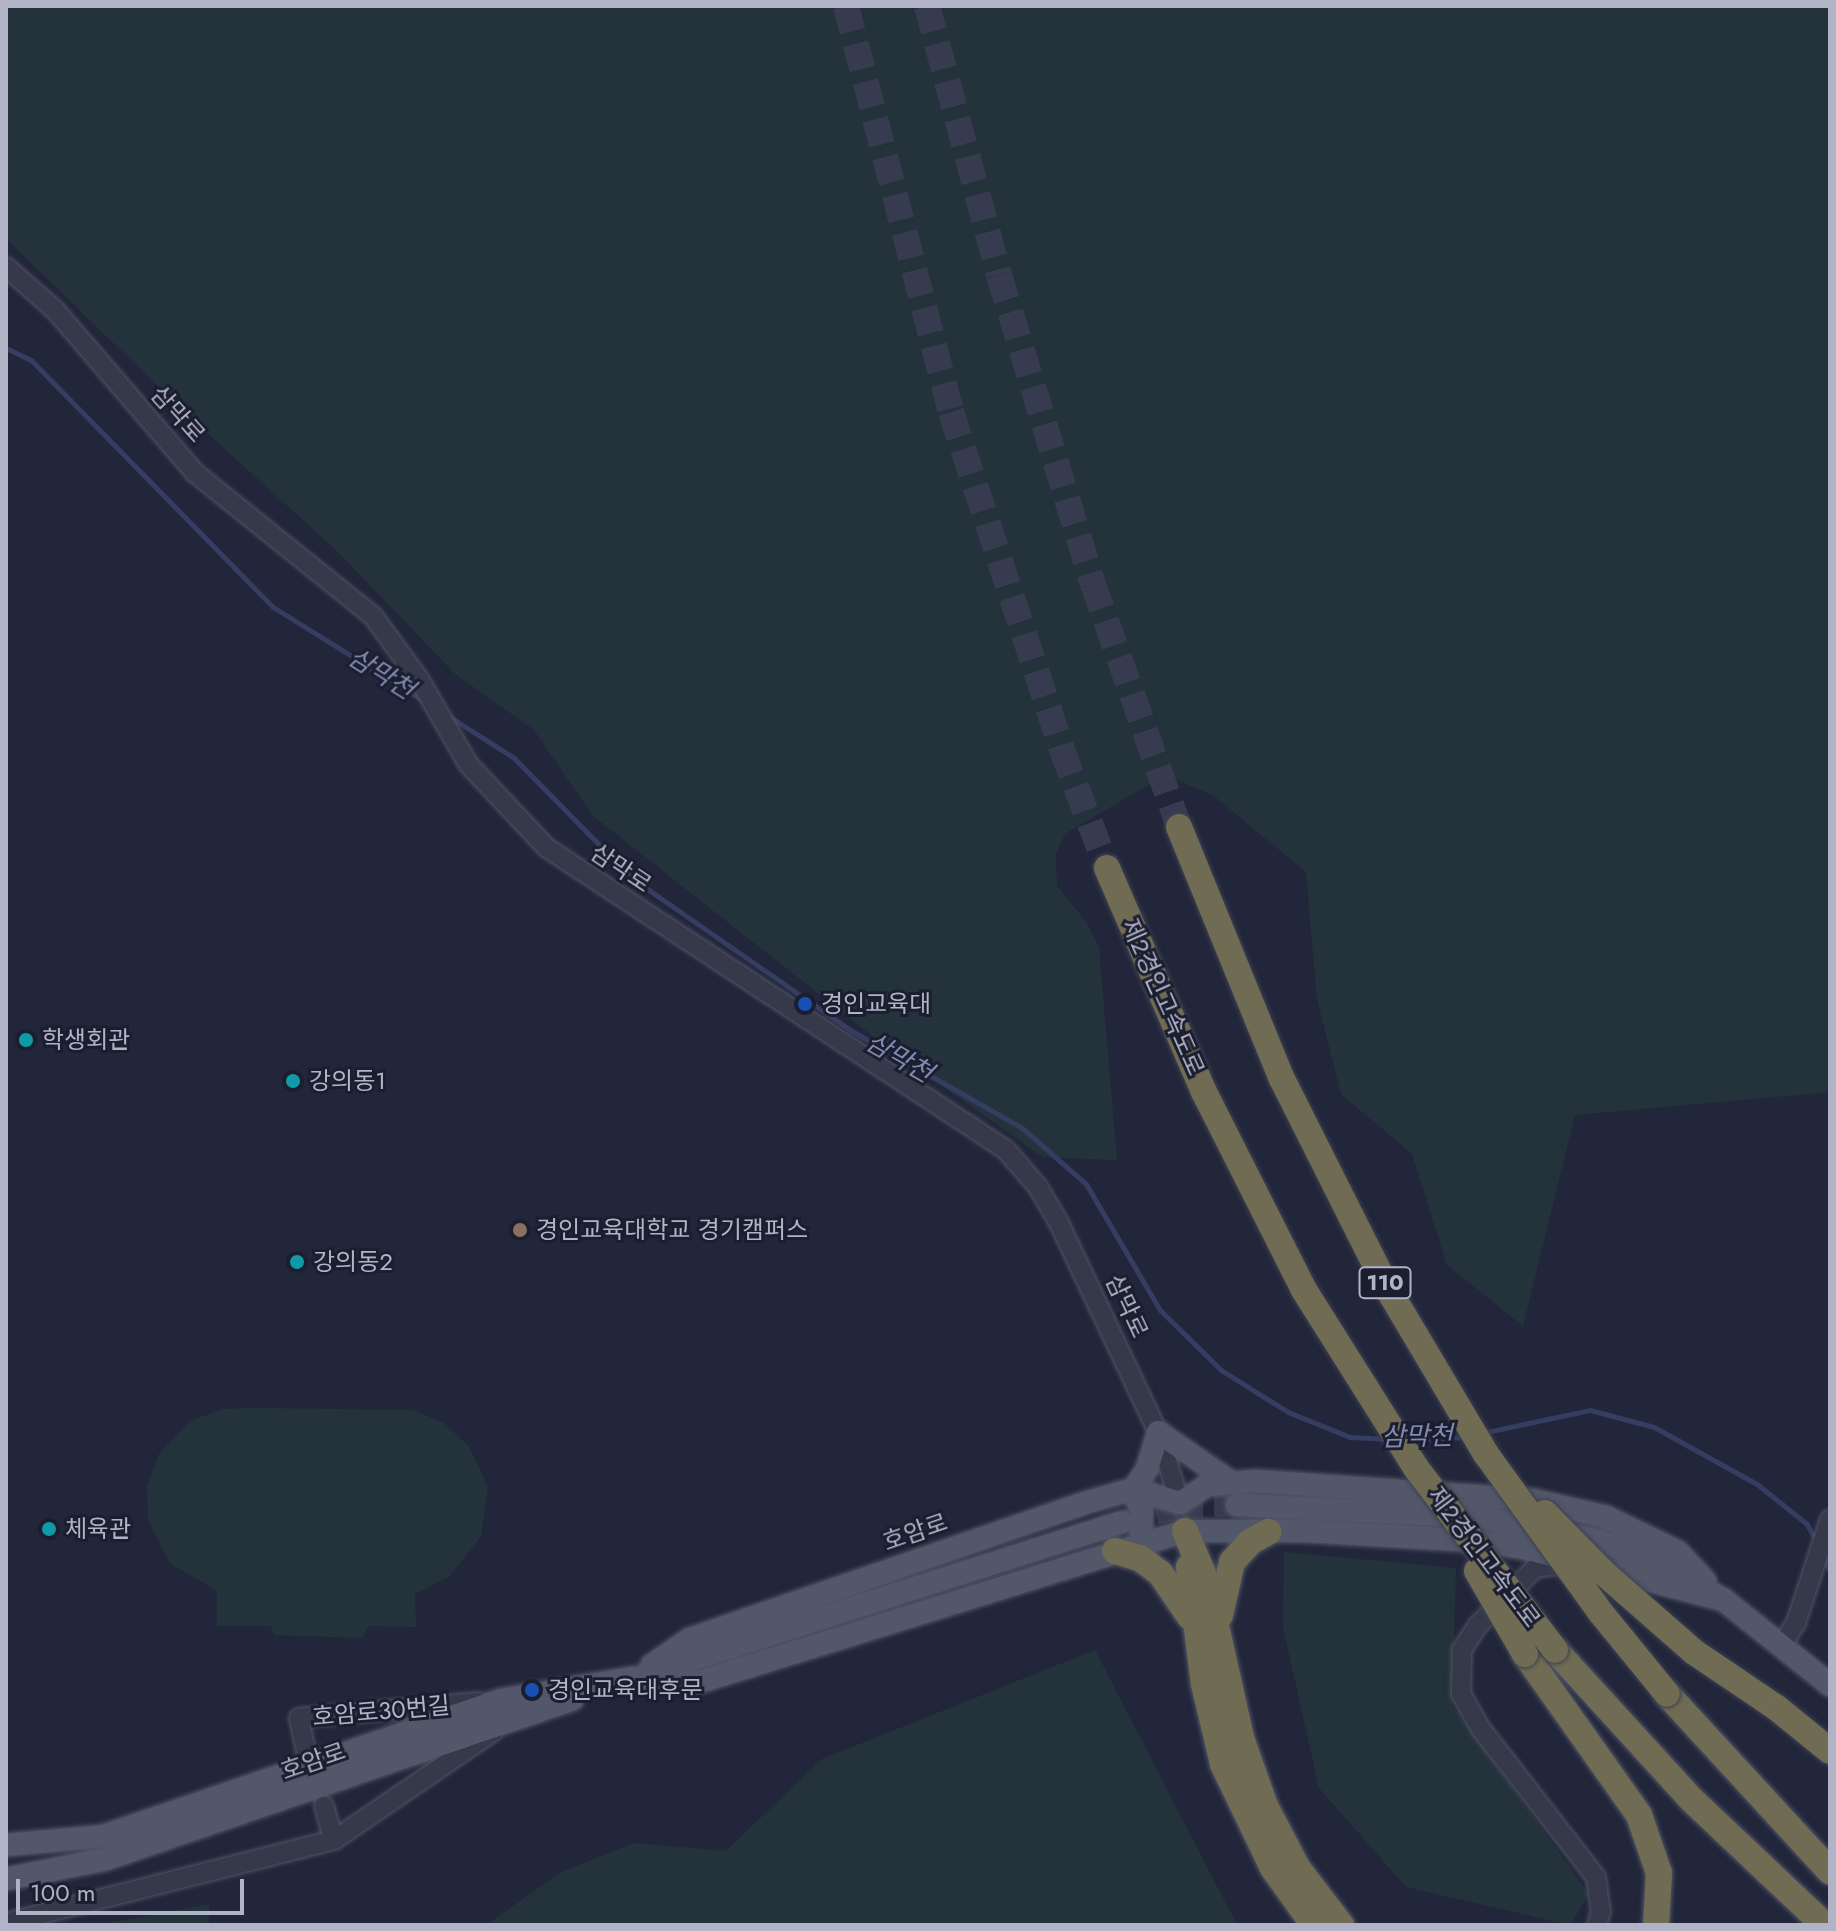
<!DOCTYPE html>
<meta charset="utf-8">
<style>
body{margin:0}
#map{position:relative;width:1836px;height:1931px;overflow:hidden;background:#22263a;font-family:Jost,"Noto Sans KR",sans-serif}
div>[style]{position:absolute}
.green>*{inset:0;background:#24333b}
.stream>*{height:5px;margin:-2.5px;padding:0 2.5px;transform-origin:2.5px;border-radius:2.5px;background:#353d61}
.major-tunnel>*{height:22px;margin-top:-11px;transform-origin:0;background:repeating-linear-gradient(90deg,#373b4f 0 22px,transparent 0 33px)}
.highway-tunnel>*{height:26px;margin-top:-13px;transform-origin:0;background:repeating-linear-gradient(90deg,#373b4f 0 26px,transparent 0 39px)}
.roads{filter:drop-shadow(0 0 2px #505465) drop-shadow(0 0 2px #505465)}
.minor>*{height:18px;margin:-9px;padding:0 9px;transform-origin:9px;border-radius:9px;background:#36394a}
.major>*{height:22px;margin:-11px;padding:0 11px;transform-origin:11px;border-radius:11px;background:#53576a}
.highway>*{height:26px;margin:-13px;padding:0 13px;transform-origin:13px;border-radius:13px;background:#706c53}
.bridges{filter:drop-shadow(0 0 2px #3d4152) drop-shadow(0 0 2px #3d4152)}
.highway-bridge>*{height:26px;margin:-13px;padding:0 13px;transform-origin:13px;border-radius:13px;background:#706c53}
.dots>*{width:22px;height:22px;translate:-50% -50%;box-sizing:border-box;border:4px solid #1b1e2f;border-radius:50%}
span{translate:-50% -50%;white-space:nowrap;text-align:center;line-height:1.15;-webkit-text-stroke:6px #1b1e2f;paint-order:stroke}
.shield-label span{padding:2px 6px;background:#1b1e2f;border:2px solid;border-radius:6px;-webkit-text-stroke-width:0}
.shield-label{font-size:22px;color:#b0b4c6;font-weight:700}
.street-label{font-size:24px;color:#b0b4c6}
.poi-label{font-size:24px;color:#b0b4c6}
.left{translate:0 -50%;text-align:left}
.water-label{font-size:26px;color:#808ab2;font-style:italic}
.frame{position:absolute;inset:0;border:8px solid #b0b4c6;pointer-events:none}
.scale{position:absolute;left:16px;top:1879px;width:228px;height:36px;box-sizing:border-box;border:4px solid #b0b4c6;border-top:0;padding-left:10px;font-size:24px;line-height:28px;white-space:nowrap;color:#b0b4c6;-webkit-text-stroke:6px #1b1e2f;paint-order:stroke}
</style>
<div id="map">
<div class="green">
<i style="clip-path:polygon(6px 6px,1830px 6px,1830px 1092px,1575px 1115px,1523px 1326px,1447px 1265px,1412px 1154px,1341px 1094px,1317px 999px,1306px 872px,1214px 796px,1175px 779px,1146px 786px,1065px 834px,1056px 854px,1057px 886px,1087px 923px,1099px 948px,1117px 1160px,1043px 1157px,885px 1046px,593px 816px,534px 730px,455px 674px,337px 551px,193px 420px,6px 239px)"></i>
<i style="clip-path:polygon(255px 1408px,412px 1410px,443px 1422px,470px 1448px,488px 1487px,481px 1536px,450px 1576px,415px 1594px,416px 1627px,369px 1626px,362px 1638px,274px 1635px,271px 1626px,217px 1626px,217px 1591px,170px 1563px,148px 1519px,147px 1486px,159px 1454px,190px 1421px,223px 1409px)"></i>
<i style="clip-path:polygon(1284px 1552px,1456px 1568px,1452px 1705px,1589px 1894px,1570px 1925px,1406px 1887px,1319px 1788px,1283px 1627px)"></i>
<i style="clip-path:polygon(1095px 1650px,1237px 1925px,486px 1925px,561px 1872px,634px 1843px,726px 1851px,822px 1759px)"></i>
<i style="clip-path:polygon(209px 1904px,209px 1925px,99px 1925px)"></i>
</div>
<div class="stream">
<i style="left:6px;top:348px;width:28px;rotate:26deg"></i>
<i style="left:31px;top:360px;width:346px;rotate:45.6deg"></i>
<i style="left:273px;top:607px;width:178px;rotate:31.9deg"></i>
<i style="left:450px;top:717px;width:76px;rotate:32.6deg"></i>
<i style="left:514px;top:758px;width:170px;rotate:45.5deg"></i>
<i style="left:633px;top:879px;width:267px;rotate:34.8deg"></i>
<i style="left:852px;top:1031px;width:196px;rotate:29.7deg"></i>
<i style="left:1022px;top:1128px;width:85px;rotate:41.2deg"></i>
<i style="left:1086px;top:1184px;width:146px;rotate:59.6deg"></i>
<i style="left:1160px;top:1310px;width:86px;rotate:44.5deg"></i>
<i style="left:1221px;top:1370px;width:79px;rotate:32.1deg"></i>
<i style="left:1288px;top:1412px;width:67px;rotate:22deg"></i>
<i style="left:1350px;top:1437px;width:39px;rotate:3deg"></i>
<i style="left:1482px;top:1433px;width:110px;rotate:-12deg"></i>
<i style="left:1590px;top:1410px;width:66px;rotate:14.9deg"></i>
<i style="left:1654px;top:1427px;width:118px;rotate:29deg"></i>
<i style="left:1757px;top:1484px;width:64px;rotate:38.7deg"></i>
<i style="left:1807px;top:1524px;width:19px;rotate:62deg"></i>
<i style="left:1407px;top:1440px;width:57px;rotate:-3deg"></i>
<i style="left:1823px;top:1557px;width:16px;rotate:63deg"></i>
</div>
<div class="major-tunnel">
<i style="left:1124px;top:1521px;width:58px;rotate:-12.8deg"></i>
<i style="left:1181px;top:1508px;width:56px;rotate:-3.1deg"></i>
</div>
<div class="highway-tunnel">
<i style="left:846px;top:6px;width:419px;rotate:75.5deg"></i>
<i style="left:951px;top:412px;width:356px;rotate:71.8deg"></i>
<i style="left:1062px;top:750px;width:126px;rotate:69.1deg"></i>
<i style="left:927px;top:6px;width:278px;rotate:75deg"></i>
<i style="left:999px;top:275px;width:323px;rotate:73.1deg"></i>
<i style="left:1093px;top:584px;width:258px;rotate:70.5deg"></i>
</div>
<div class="roads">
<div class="minor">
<i style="left:6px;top:267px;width:65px;rotate:41.3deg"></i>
<i style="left:55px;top:310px;width:215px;rotate:49.3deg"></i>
<i style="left:195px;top:473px;width:228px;rotate:38.8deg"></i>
<i style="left:373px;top:616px;width:78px;rotate:53.9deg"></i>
<i style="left:419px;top:679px;width:98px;rotate:60deg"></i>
<i style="left:468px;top:764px;width:115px;rotate:46.8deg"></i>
<i style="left:547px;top:848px;width:549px;rotate:33.34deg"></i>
<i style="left:1006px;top:1150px;width:49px;rotate:49.1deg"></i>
<i style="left:1038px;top:1187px;width:42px;rotate:59.7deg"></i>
<i style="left:1059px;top:1223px;width:231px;rotate:64.7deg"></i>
<i style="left:1158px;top:1432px;width:74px;rotate:72.8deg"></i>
<i style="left:1570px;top:1563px;width:35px;rotate:172deg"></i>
<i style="left:1535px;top:1568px;width:81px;rotate:135deg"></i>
<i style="left:1478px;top:1625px;width:30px;rotate:123deg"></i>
<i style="left:1462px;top:1650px;width:44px;rotate:91.3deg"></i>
<i style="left:1461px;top:1694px;width:40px;rotate:60.3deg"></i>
<i style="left:1481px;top:1729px;width:187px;rotate:52.2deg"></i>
<i style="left:1596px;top:1877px;width:34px;rotate:82deg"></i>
<i style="left:1601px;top:1911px;width:15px;rotate:106deg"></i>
<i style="left:1782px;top:1645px;width:26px;rotate:-58deg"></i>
<i style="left:1796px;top:1623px;width:109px;rotate:-71.9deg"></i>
<i style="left:307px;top:1756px;width:39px;rotate:-102deg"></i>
<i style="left:299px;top:1718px;width:180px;rotate:-5.1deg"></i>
<i style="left:324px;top:1806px;width:35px;rotate:74deg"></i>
<i style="left:6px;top:1923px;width:338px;rotate:-14.2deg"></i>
<i style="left:334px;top:1840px;width:194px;rotate:-34.3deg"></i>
</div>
<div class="major">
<i style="left:1132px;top:1489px;width:24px;rotate:66deg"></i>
<i style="left:1142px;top:1511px;width:30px;rotate:92deg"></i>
<i style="left:1134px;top:1489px;width:24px;rotate:-57deg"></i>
<i style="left:1147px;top:1469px;width:39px;rotate:-73deg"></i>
<i style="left:1158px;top:1432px;width:86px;rotate:34.6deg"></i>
<i style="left:1180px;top:1503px;width:33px;rotate:-33deg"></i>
<i style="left:1208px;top:1485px;width:47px;rotate:-4.9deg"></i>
<i style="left:1255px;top:1481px;width:278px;rotate:3.9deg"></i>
<i style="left:1532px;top:1500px;width:76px;rotate:12.9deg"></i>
<i style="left:1606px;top:1517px;width:80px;rotate:25.9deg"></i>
<i style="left:1678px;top:1552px;width:40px;rotate:47deg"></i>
<i style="left:1237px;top:1505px;width:242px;rotate:2.8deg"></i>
<i style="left:1479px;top:1517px;width:124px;rotate:11.1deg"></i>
<i style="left:1601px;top:1541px;width:74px;rotate:22.4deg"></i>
<i style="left:1669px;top:1569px;width:63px;rotate:29.4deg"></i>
<i style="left:1724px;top:1600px;width:136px;rotate:38.7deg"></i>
<i style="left:652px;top:1665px;width:46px;rotate:-34.4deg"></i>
<i style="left:690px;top:1639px;width:421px;rotate:-19deg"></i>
<i style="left:1088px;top:1502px;width:48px;rotate:-15.8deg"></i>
<i style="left:1134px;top:1489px;width:48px;rotate:16.9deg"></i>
<i style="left:646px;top:1674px;width:499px;rotate:-17.7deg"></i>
<i style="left:6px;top:1845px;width:98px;rotate:-5.2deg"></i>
<i style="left:104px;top:1836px;width:420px;rotate:-18.9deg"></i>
<i style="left:501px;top:1700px;width:134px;rotate:-9.5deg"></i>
<i style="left:633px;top:1678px;width:66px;rotate:3.5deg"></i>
<i style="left:699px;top:1682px;width:509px;rotate:-17.26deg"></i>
<i style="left:1185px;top:1531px;width:120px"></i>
<i style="left:1305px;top:1531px;width:173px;rotate:3.3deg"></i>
<i style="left:1478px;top:1541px;width:47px;rotate:8.7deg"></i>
<i style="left:1524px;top:1548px;width:207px;rotate:14.6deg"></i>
<i style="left:6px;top:1879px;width:102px;rotate:-11.3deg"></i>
<i style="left:106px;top:1859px;width:493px;rotate:-18.9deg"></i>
</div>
<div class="highway">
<i style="left:1185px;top:1531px;width:54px;rotate:67.2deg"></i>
<i style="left:1206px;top:1581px;width:161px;rotate:77.4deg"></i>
<i style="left:1241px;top:1738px;width:72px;rotate:70.6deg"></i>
<i style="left:1265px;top:1806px;width:71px;rotate:62.4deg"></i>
<i style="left:1298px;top:1869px;width:71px;rotate:52.5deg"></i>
<i style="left:1115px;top:1551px;width:26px;rotate:16deg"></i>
<i style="left:1140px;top:1558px;width:25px;rotate:37deg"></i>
<i style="left:1160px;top:1573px;width:53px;rotate:55.7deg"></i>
<i style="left:1189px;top:1567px;width:118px;rotate:82.7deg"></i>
<i style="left:1204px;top:1684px;width:82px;rotate:76.6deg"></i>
<i style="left:1223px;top:1764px;width:115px;rotate:64.3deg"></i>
<i style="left:1273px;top:1868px;width:70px;rotate:54.3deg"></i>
<i style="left:1220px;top:1615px;width:54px;rotate:-77.2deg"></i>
<i style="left:1232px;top:1562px;width:27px;rotate:-48deg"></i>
<i style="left:1250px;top:1542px;width:21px;rotate:-29deg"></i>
<i style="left:1555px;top:1650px;width:203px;rotate:47.6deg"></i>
<i style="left:1692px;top:1800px;width:182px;rotate:43.4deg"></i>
<i style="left:1525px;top:1654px;width:197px;rotate:54.7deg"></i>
<i style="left:1639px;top:1815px;width:61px;rotate:71deg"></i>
<i style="left:1659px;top:1873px;width:52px;rotate:93.3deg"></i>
<i style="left:1667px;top:1694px;width:241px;rotate:47.4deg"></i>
</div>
</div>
<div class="bridges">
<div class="highway-bridge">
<i style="left:1179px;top:827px;width:272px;rotate:67.8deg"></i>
<i style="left:1282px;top:1079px;width:229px;rotate:63.3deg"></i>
<i style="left:1385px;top:1284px;width:198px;rotate:59.3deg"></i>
<i style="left:1486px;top:1454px;width:196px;rotate:54.1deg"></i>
<i style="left:1601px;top:1613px;width:104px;rotate:50.8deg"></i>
<i style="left:1107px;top:868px;width:244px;rotate:66.6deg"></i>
<i style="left:1204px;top:1092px;width:222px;rotate:63.2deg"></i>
<i style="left:1304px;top:1290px;width:210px;rotate:57.8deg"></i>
<i style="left:1416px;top:1468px;width:229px;rotate:52.6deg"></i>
<i style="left:1545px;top:1513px;width:86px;rotate:45.5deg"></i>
<i style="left:1605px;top:1574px;width:118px;rotate:41.2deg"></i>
<i style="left:1694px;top:1652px;width:100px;rotate:34deg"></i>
<i style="left:1777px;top:1708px;width:68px;rotate:39.1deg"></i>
<i style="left:1477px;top:1571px;width:96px;rotate:60deg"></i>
</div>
</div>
<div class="dots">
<i style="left:805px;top:1004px;background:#1a4fb4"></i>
<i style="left:26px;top:1040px;background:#0f9aa8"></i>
<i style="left:293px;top:1081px;background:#0f9aa8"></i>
<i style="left:520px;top:1230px;background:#8d6e63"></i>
<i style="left:297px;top:1262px;background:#0f9aa8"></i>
<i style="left:49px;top:1529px;background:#0f9aa8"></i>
<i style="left:532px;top:1690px;background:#1a4fb4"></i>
</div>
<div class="shield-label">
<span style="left:1385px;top:1283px">110</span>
</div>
<div class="street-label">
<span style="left:178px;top:414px;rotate:48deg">삼막로</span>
<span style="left:621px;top:868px;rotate:34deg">삼막로</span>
<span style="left:1163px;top:997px;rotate:66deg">제2경인고속도로</span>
<span style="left:1127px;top:1306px;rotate:65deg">삼막로</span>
<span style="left:915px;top:1532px;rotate:-19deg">호암로</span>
<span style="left:1484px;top:1557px;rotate:53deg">제2경인고속도로</span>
<span style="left:381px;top:1711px;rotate:-5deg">호암로30번길</span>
<span style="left:313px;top:1761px;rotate:-19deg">호암로</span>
</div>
<div class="poi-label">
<span class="left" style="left:821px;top:1004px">경인교육대</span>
<span class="left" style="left:42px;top:1040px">학생회관</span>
<span class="left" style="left:309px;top:1081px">강의동1</span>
<span class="left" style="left:536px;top:1230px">경인교육대학교 경기캠퍼스</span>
<span class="left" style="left:313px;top:1262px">강의동2</span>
<span class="left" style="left:65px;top:1529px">체육관</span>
<span class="left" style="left:548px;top:1690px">경인교육대후문</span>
</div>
<div class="water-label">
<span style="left:381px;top:674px;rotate:32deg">삼막천</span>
<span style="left:899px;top:1058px;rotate:30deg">삼막천</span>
<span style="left:1417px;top:1437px;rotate:-1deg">삼막천</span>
</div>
<div class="frame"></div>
<div class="scale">100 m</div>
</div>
